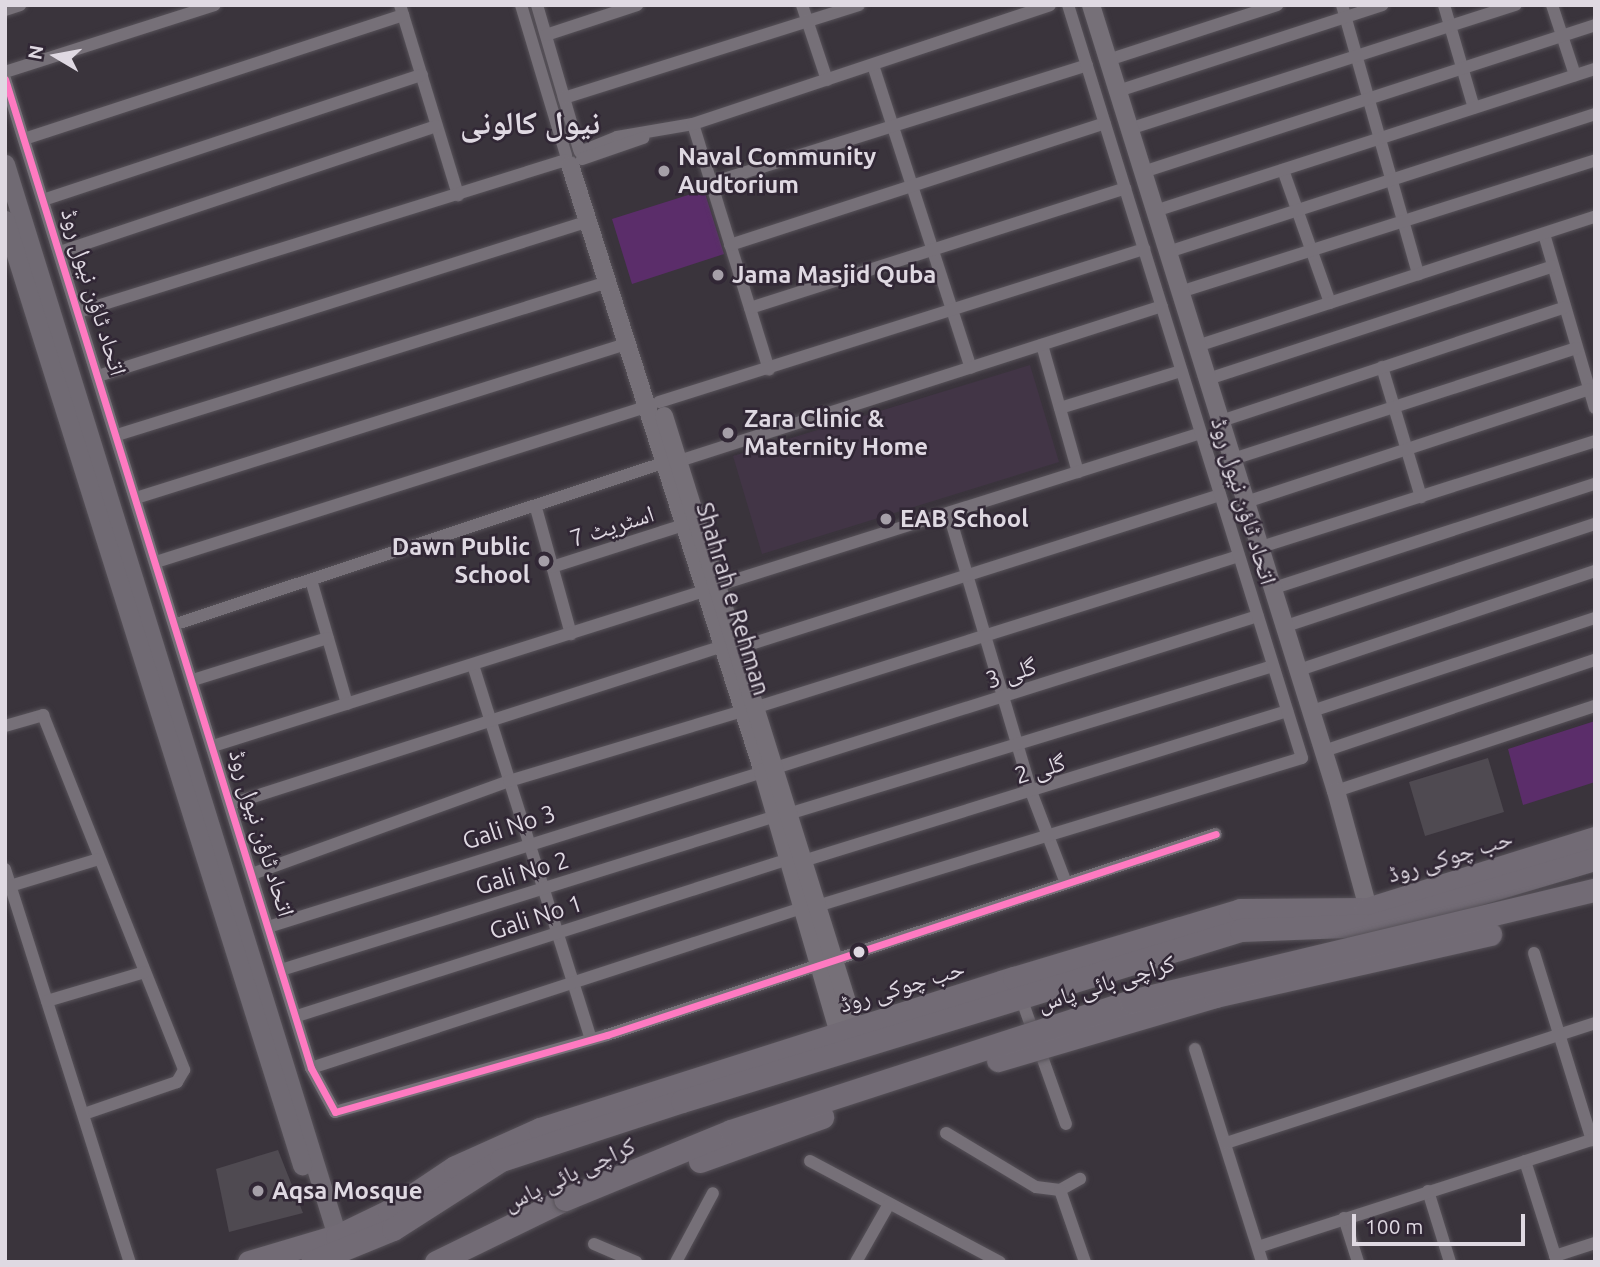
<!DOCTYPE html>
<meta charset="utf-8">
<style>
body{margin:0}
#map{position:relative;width:1600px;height:1267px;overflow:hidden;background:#3a343c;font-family:Ubuntu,"Noto Naskh Arabic",sans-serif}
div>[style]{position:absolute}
.built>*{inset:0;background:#423546}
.green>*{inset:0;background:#5b2d6a}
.building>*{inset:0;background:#4f4a51}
.roads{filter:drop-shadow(0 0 2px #575259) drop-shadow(0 0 2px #575259)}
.street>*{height:12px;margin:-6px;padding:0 6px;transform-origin:6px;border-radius:6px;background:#767078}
.secondary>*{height:18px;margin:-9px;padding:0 9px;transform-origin:9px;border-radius:9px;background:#767078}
.primary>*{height:19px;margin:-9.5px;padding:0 9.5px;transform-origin:9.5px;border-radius:9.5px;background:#706a73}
.highway>*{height:23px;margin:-11.5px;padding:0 11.5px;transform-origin:11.5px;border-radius:11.5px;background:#726b75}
.bridges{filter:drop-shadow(0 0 2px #575259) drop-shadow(0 0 2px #575259)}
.highway-bridge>*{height:23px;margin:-11.5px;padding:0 11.5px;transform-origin:11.5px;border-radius:11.5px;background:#726b75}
.bus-1>*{height:7px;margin:-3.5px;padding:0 3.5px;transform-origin:3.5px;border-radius:3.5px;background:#fe7ac1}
.dots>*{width:19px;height:19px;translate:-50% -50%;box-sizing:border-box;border:4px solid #312735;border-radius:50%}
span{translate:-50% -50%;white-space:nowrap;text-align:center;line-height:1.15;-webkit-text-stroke:5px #312735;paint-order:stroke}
.poi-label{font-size:24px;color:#dfd9e2;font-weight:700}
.left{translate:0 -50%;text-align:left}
.right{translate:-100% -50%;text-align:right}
.street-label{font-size:24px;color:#dfd9e2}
.district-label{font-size:32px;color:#dfd9e2;font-weight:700}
.frame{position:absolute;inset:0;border:7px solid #dfd9e2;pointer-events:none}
.north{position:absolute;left:21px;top:21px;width:70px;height:70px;-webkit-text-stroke:5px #312735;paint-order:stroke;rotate:280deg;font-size:19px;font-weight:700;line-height:28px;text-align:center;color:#dfd9e2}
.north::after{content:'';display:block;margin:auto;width:24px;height:32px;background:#dfd9e2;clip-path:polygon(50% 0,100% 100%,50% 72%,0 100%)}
.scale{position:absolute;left:1352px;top:1214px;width:173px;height:32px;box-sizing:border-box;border:4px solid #dfd9e2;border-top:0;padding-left:9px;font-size:21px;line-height:24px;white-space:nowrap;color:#dfd9e2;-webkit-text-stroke:5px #312735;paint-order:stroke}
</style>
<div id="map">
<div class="built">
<i style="clip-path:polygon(1030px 365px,1059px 462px,762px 554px,733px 456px)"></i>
</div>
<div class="green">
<i style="clip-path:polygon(704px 190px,724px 254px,632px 284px,612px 219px)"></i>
<i style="clip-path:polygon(1595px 721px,1595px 782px,1523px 805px,1508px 749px)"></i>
</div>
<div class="building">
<i style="clip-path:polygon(1488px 758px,1504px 812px,1425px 836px,1409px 782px)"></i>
<i style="clip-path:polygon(278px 1150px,303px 1213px,229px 1232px,216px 1169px)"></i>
</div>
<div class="roads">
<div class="street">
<i style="left:400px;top:5px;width:199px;rotate:73deg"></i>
<i style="left:521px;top:5px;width:157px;rotate:73.3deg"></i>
<i style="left:537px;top:5px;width:151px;rotate:73.8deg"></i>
<i style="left:802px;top:5px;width:79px;rotate:71.6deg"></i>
<i style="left:1342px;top:5px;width:280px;rotate:74.2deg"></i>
<i style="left:1444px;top:5px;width:107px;rotate:73.8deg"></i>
<i style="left:1552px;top:5px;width:74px;rotate:71.8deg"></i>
<i style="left:5px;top:10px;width:16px;rotate:-18deg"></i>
<i style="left:546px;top:35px;width:96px;rotate:-18.2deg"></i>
<i style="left:1108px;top:60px;width:178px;rotate:-18deg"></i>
<i style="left:873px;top:65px;width:318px;rotate:72.1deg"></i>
<i style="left:5px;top:72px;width:220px;rotate:-17.7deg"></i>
<i style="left:5px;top:79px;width:1035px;rotate:72.81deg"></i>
<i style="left:311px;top:1068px;width:50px;rotate:61.4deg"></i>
<i style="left:335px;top:1112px;width:283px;rotate:-15.8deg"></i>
<i style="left:607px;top:1035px;width:641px;rotate:-18.27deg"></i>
<i style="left:1118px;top:91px;width:278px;rotate:-18deg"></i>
<i style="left:564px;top:98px;width:309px;rotate:-17.5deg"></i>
<i style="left:693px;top:124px;width:257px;rotate:72.8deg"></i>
<i style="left:1129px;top:129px;width:406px;rotate:-17.8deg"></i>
<i style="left:24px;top:139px;width:399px;rotate:-18.1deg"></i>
<i style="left:580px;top:152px;width:40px;rotate:-22deg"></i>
<i style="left:617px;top:137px;width:77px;rotate:-9.7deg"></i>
<i style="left:693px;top:124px;width:376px;rotate:-18.4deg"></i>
<i style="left:582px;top:159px;width:65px;rotate:-19deg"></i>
<i style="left:1283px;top:170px;width:141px;rotate:70.5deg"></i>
<i style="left:1143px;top:172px;width:475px;rotate:-18deg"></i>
<i style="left:711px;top:183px;width:394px;rotate:-17.4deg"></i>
<i style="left:43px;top:200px;width:399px;rotate:-18.3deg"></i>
<i style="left:1155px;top:211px;width:462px;rotate:-17.9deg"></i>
<i style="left:1544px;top:234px;width:181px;rotate:73.7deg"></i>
<i style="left:730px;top:245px;width:394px;rotate:-18deg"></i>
<i style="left:60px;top:252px;width:397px;rotate:-18.5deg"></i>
<i style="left:1168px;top:252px;width:449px;rotate:-17.9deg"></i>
<i style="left:1180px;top:292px;width:435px;rotate:-17.6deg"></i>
<i style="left:750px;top:308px;width:394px;rotate:-17.7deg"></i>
<i style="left:78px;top:312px;width:511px;rotate:-17.3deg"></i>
<i style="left:1042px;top:345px;width:132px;rotate:74.2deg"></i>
<i style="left:1197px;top:346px;width:418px;rotate:-18deg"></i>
<i style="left:1382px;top:367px;width:136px;rotate:73.3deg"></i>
<i style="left:98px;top:376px;width:515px;rotate:-17.52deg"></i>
<i style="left:1208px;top:379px;width:363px;rotate:-18.1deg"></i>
<i style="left:659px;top:402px;width:509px;rotate:-17.51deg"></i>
<i style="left:1060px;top:408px;width:127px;rotate:-17deg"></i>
<i style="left:1221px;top:421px;width:362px;rotate:-18.3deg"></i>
<i style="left:117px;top:435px;width:514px;rotate:-17.31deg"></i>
<i style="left:1233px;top:459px;width:361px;rotate:-17.9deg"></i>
<i style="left:679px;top:461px;width:507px;rotate:-17.79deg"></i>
<i style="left:136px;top:498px;width:517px;rotate:-17.45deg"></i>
<i style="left:1246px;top:502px;width:361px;rotate:-18.2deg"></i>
<i style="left:536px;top:508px;width:131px;rotate:74.5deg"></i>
<i style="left:949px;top:514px;width:292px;rotate:73.5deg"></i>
<i style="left:1032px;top:794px;width:95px;rotate:69.1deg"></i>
<i style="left:1261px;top:547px;width:350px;rotate:-17.6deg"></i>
<i style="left:156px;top:562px;width:517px;rotate:-17.56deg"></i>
<i style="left:552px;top:567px;width:139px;rotate:-17.7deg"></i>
<i style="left:311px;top:580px;width:129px;rotate:73.8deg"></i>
<i style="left:719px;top:585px;width:505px;rotate:-17.5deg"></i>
<i style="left:1274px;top:588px;width:337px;rotate:-18deg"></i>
<i style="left:176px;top:624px;width:516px;rotate:-18.29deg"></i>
<i style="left:1286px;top:626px;width:325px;rotate:-18.3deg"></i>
<i style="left:735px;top:649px;width:509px;rotate:-17.62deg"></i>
<i style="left:473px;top:665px;width:392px;rotate:72.5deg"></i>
<i style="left:1299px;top:670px;width:312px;rotate:-18.5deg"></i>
<i style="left:193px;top:680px;width:141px;rotate:-17.3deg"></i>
<i style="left:754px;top:708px;width:508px;rotate:-17.4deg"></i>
<i style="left:1312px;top:711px;width:298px;rotate:-18.2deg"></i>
<i style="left:5px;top:726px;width:40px;rotate:-16deg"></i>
<i style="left:43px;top:715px;width:382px;rotate:68.3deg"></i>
<i style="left:184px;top:1070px;width:14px;rotate:120deg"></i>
<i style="left:177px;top:1082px;width:98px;rotate:161deg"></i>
<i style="left:213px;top:746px;width:515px;rotate:-17.52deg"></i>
<i style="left:1324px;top:751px;width:286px;rotate:-18.6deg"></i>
<i style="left:775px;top:768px;width:506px;rotate:-17.47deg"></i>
<i style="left:1336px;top:791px;width:273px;rotate:-18.2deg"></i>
<i style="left:231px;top:804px;width:514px;rotate:-17.8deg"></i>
<i style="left:788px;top:814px;width:507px;rotate:-16.97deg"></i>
<i style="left:803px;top:861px;width:507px;rotate:-17.22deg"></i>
<i style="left:5px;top:869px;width:412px;rotate:72.4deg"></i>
<i style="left:252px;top:874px;width:273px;rotate:-19.9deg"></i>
<i style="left:509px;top:781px;width:243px;rotate:-16.7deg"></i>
<i style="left:10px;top:886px;width:93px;rotate:-16.9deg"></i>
<i style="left:817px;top:906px;width:507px;rotate:-16.97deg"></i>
<i style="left:1302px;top:758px;width:789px;rotate:-107.26deg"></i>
<i style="left:268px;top:927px;width:519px;rotate:-17.39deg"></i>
<i style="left:1534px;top:953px;width:196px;rotate:72.8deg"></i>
<i style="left:281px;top:970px;width:518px;rotate:-17.28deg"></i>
<i style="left:1019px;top:992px;width:140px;rotate:70.4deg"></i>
<i style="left:47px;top:1001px;width:102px;rotate:-16.5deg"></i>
<i style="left:297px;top:1016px;width:516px;rotate:-17.7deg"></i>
<i style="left:1195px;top:1049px;width:223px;rotate:72.5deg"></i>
<i style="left:311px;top:1068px;width:520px;rotate:-18.05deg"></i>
<i style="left:946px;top:1133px;width:105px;rotate:31deg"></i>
<i style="left:1036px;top:1187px;width:24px;rotate:7deg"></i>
<i style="left:1060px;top:1190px;width:23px;rotate:-29deg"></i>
<i style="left:1226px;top:1143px;width:388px;rotate:-18deg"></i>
<i style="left:810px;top:1161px;width:215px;rotate:28deg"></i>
<i style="left:1525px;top:1161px;width:106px;rotate:72.4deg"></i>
<i style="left:1060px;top:1190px;width:76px;rotate:70.9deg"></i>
<i style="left:1428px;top:1191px;width:74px;rotate:72.8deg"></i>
<i style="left:1344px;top:1218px;width:46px;rotate:72.3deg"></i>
<i style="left:594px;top:1244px;width:46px;rotate:23.2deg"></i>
<i style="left:1258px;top:1247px;width:354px;rotate:-17.8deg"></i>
<i style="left:1555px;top:1256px;width:42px;rotate:-18deg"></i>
<i style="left:676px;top:1262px;width:78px;rotate:-61.8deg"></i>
<i style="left:856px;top:1262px;width:67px;rotate:-60.4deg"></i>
</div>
<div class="secondary">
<i style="left:1091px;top:5px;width:823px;rotate:72.69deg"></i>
<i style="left:1336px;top:791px;width:133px;rotate:74.7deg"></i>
<i style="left:570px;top:165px;width:637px;rotate:72.36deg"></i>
<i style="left:763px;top:772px;width:283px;rotate:73.8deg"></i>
<i style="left:664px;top:416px;width:654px;rotate:72.65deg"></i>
</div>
<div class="primary">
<i style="left:5px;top:164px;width:1136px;rotate:72.79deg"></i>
<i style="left:5px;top:220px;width:991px;rotate:72.55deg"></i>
</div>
<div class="highway">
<i style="left:249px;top:1262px;width:92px;rotate:-16.5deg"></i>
<i style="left:337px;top:1236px;width:58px;rotate:-25.7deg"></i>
<i style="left:389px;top:1211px;width:79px;rotate:-33.7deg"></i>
<i style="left:455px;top:1167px;width:93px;rotate:-24.1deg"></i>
<i style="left:540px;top:1129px;width:497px;rotate:-17.7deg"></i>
<i style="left:1014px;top:978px;width:236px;rotate:-16.7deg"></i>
<i style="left:1240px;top:910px;width:127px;rotate:-0.5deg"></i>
<i style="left:1367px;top:909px;width:239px;rotate:-17.3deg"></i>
<i style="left:312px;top:1262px;width:87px;rotate:-22.2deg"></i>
<i style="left:393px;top:1229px;width:128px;rotate:-32.6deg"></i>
<i style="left:501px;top:1160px;width:190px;rotate:-18.1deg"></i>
<i style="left:682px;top:1101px;width:585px;rotate:-17.01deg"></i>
<i style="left:1241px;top:930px;width:132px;rotate:-2.2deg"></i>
<i style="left:1373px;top:925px;width:232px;rotate:-16.6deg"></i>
<i style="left:436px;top:1262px;width:144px;rotate:-26deg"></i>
</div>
</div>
<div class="bridges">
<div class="highway-bridge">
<i style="left:998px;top:1060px;width:226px;rotate:-16.4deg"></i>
<i style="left:1215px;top:996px;width:282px;rotate:-12.7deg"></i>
<i style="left:700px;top:1161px;width:130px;rotate:-19.8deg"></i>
<i style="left:565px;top:1199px;width:179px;rotate:-22.3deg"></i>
<i style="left:731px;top:1131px;width:421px;rotate:-18deg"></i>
<i style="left:1131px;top:1001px;width:477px;rotate:-13.5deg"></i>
</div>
</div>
<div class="bus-1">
<i style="left:5px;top:79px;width:1035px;rotate:72.81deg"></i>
<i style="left:311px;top:1068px;width:50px;rotate:61.4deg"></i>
<i style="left:335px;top:1112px;width:283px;rotate:-15.8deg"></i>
<i style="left:607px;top:1035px;width:641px;rotate:-18.27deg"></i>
</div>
<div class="dots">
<i style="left:664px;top:171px;background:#a59fa8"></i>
<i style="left:718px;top:275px;background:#a59fa8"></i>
<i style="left:728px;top:433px;background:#a59fa8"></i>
<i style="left:886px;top:519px;background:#a59fa8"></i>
<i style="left:544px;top:561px;background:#a59fa8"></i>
<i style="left:859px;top:952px;background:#dfd9e2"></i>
<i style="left:258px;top:1191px;background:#a59fa8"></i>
</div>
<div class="poi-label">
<span class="left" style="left:678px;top:171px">Naval Community<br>Audtorium</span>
<span class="left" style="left:732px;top:275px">Jama Masjid Quba</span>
<span class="left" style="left:744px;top:433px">Zara Clinic &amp;<br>Maternity Home</span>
<span class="left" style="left:900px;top:519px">EAB School</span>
<span class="right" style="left:530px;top:561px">Dawn Public<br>School</span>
<span class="left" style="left:272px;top:1191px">Aqsa Mosque</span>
</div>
<div class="street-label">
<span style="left:94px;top:292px;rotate:73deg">اتحاد ٹاؤن نیول روڈ</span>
<span style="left:1244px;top:501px;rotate:73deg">اتحاد ٹاؤن نیول روڈ</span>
<span style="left:612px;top:526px;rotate:-18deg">اسٹریٹ 7</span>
<span style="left:733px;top:599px;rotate:73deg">Shahrah e Rehman</span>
<span style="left:1011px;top:673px;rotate:-18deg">گلی 3</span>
<span style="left:1040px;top:769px;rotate:-17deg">گلی 2</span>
<span style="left:509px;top:827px;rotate:-18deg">Gali No 3</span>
<span style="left:262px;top:833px;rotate:73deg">اتحاد ٹاؤن نیول روڈ</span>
<span style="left:1450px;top:856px;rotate:-17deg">حب چوکی روڈ</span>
<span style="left:522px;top:873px;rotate:-17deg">Gali No 2</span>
<span style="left:536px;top:917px;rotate:-18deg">Gali No 1</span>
<span style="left:1106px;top:983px;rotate:-17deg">کراچی بائی پاس</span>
<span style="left:902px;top:986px;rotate:-17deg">حب چوکی روڈ</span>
<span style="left:569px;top:1174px;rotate:-25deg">کراچی بائی پاس</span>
</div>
<div class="district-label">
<span style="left:530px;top:122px">نیول کالونی</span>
</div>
<div class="frame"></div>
<div class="north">N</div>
<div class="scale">100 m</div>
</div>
